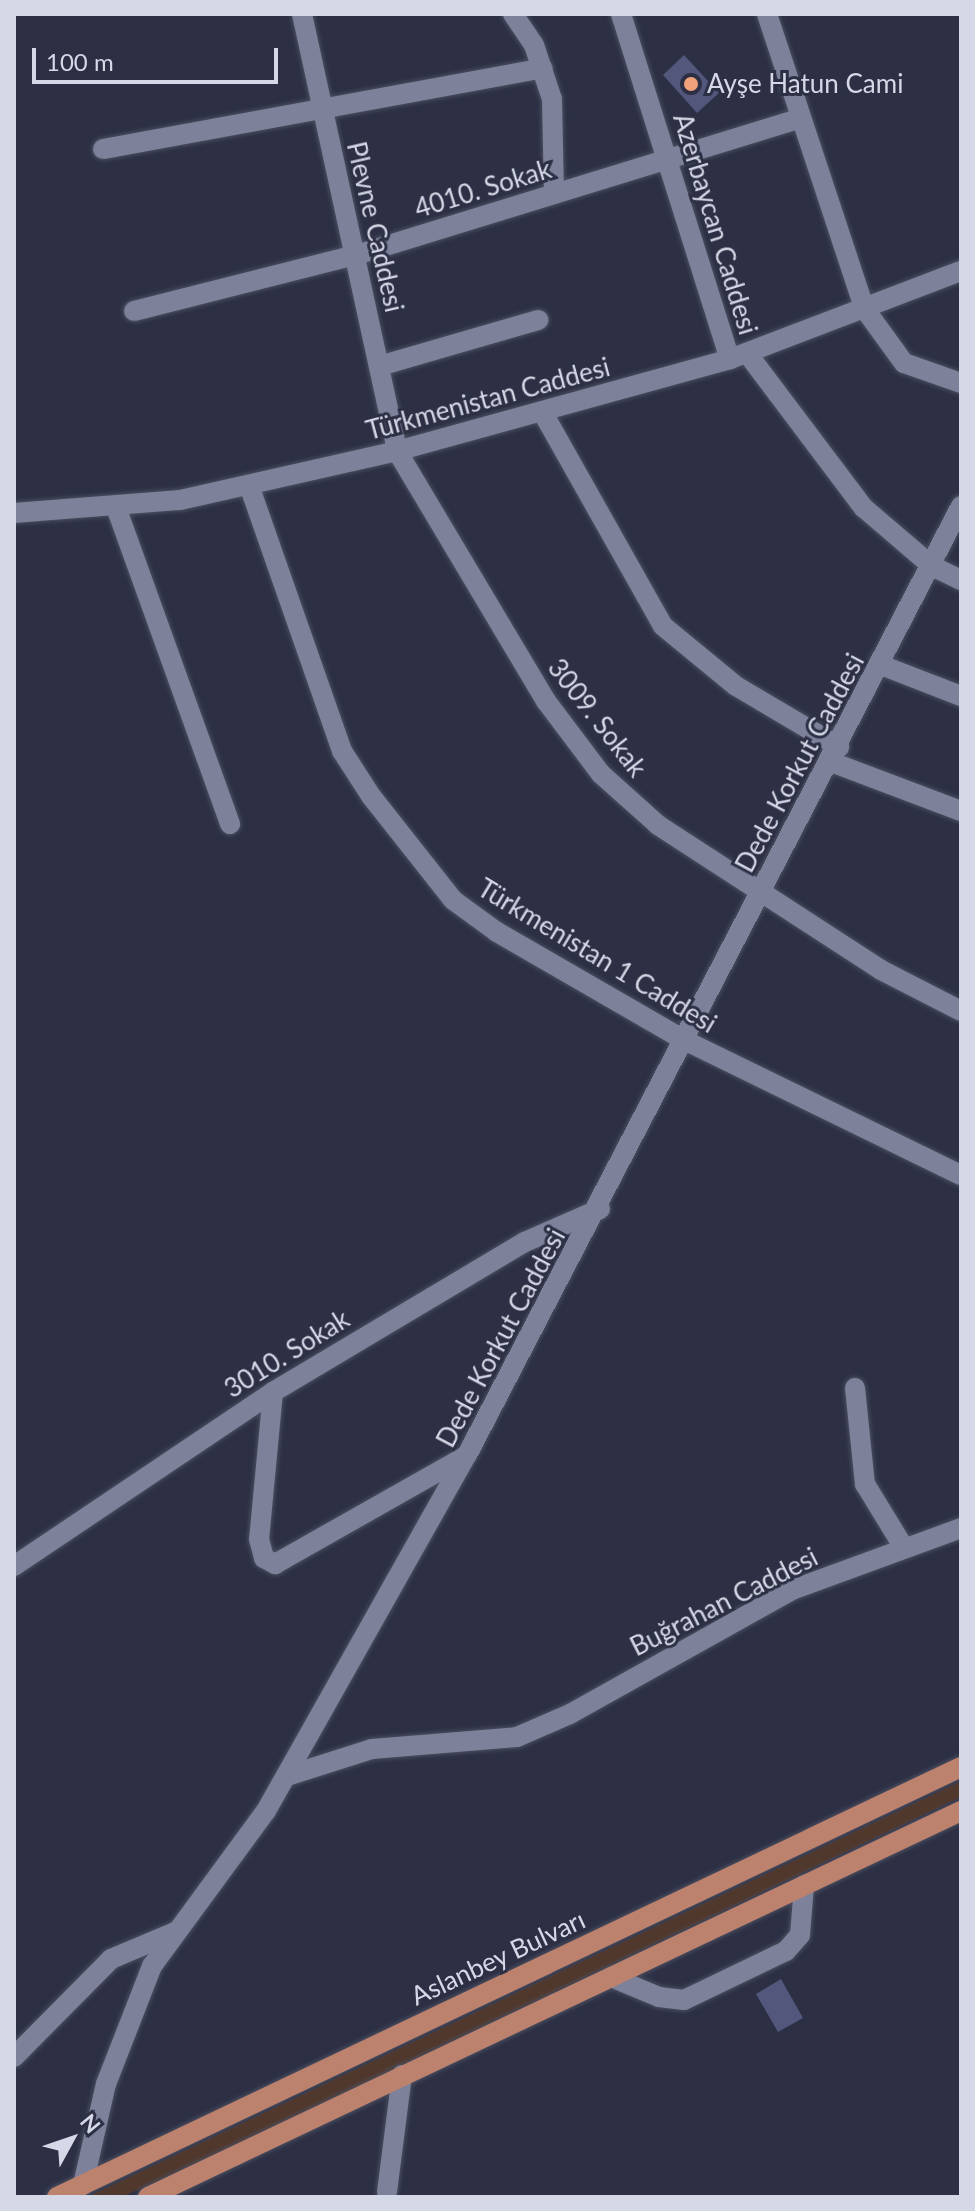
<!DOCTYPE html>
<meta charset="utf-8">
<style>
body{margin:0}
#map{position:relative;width:975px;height:2211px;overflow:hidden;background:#2d3045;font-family:Lato,sans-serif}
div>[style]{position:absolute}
.green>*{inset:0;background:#51382c}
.building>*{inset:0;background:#52577b}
.roads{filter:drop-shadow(0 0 2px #4b4e5f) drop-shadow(0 0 2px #4b4e5f)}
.minor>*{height:20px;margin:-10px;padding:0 10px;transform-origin:10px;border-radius:10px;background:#7d819a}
.major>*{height:20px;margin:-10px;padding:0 10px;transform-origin:10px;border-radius:10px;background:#bd826e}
.dots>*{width:22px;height:22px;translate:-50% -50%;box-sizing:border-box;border:4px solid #2d3045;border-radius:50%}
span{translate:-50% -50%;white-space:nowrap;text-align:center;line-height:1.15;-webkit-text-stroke:6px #2d3045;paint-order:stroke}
.poi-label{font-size:26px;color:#d5d8e6}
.left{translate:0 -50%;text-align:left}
.street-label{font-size:26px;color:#d5d8e6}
.frame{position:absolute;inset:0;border:16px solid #d5d8e6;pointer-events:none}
.north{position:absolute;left:32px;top:2099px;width:80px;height:80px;-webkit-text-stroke:6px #2d3045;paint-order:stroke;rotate:50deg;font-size:22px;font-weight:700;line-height:32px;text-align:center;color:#d5d8e6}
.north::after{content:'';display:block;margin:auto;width:28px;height:36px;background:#d5d8e6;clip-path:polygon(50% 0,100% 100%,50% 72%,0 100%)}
.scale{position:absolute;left:32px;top:48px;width:246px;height:36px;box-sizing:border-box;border:4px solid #d5d8e6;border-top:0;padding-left:10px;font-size:24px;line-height:28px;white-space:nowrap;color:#d5d8e6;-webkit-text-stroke:6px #2d3045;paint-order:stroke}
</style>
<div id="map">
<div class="green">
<i style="clip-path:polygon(961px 1781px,961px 1797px,216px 2154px,122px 2197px,87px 2197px)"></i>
</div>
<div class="building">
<i style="clip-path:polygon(684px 55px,719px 93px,697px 113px,663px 75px)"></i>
<i style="clip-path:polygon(781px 1979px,803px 2018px,778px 2032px,756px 1994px)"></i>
</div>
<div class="roads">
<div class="minor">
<i style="left:302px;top:14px;width:447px;rotate:77.7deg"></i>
<i style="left:397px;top:451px;width:291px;rotate:59.2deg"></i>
<i style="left:546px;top:701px;width:91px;rotate:53deg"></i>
<i style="left:601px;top:774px;width:76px;rotate:41.8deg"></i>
<i style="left:658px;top:825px;width:266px;rotate:33deg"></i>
<i style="left:881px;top:970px;width:90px;rotate:27.1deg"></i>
<i style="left:513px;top:14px;width:37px;rotate:56deg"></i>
<i style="left:534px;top:45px;width:57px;rotate:71.6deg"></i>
<i style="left:552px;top:99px;width:95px;rotate:88.8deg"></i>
<i style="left:621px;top:14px;width:362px;rotate:72.5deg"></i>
<i style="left:767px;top:14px;width:310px;rotate:71.7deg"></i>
<i style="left:864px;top:308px;width:68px;rotate:54deg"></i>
<i style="left:904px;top:363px;width:60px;rotate:19.3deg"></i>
<i style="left:103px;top:149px;width:447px;rotate:-10.4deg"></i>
<i style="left:134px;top:311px;width:229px;rotate:-14.2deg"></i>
<i style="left:356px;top:255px;width:462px;rotate:-17.1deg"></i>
<i style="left:747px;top:353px;width:194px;rotate:53deg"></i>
<i style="left:864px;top:508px;width:89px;rotate:40.5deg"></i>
<i style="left:932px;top:566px;width:32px;rotate:26deg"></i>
<i style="left:379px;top:366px;width:166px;rotate:-16.1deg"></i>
<i style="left:543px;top:413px;width:244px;rotate:60.6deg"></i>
<i style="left:663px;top:626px;width:94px;rotate:39.4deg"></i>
<i style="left:736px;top:686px;width:120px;rotate:30.6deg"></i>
<i style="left:250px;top:488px;width:279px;rotate:70.7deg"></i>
<i style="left:342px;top:751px;width:54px;rotate:57.2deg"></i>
<i style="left:371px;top:796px;width:132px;rotate:51.7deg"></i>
<i style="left:453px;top:900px;width:54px;rotate:36deg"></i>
<i style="left:497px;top:932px;width:216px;rotate:30deg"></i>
<i style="left:684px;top:1040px;width:308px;rotate:26deg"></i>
<i style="left:116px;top:507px;width:337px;rotate:70.2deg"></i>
<i style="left:14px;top:513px;width:167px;rotate:-4.5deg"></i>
<i style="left:180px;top:500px;width:222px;rotate:-12.7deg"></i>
<i style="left:397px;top:451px;width:345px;rotate:-15.4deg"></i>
<i style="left:730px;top:359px;width:247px;rotate:-20.9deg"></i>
<i style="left:881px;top:665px;width:86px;rotate:21.2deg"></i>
<i style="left:831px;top:762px;width:139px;rotate:20.7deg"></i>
<i style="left:855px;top:1388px;width:97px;rotate:84.1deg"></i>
<i style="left:865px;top:1484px;width:75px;rotate:58.6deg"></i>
<i style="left:273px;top:1392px;width:148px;rotate:95.4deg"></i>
<i style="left:259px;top:1539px;width:20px;rotate:75deg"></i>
<i style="left:264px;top:1558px;width:13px;rotate:29deg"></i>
<i style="left:275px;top:1564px;width:219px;rotate:-29.5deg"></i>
<i style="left:14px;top:1566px;width:312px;rotate:-33.9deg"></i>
<i style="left:273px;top:1392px;width:293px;rotate:-30.8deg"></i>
<i style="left:525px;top:1242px;width:82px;rotate:-23.7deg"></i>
<i style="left:287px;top:1776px;width:89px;rotate:-17.6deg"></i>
<i style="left:372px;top:1749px;width:145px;rotate:-4.7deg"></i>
<i style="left:517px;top:1737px;width:58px;rotate:-23.5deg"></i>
<i style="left:570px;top:1714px;width:254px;rotate:-29.2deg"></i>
<i style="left:792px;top:1590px;width:180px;rotate:-20.1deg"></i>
<i style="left:611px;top:1977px;width:52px;rotate:22.6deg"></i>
<i style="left:659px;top:1997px;width:25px;rotate:7deg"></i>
<i style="left:684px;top:2000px;width:113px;rotate:-25.7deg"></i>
<i style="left:786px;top:1951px;width:21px;rotate:-49deg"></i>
<i style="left:800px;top:1935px;width:50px;rotate:-85.4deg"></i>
<i style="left:14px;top:2057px;width:138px;rotate:-45.3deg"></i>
<i style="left:111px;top:1959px;width:69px;rotate:-22.9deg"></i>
<i style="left:83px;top:2185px;width:104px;rotate:-77.2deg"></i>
<i style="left:106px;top:2084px;width:127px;rotate:-68.7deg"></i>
<i style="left:152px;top:1966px;width:192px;rotate:-53.7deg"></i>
<i style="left:266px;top:1811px;width:409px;rotate:-60.6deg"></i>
<i style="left:467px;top:1455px;width:1070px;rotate:-62.5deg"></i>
<i style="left:387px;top:2192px;width:118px;rotate:-82.7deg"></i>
</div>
<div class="major">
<i style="left:57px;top:2197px;width:1001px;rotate:-25.44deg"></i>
<i style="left:148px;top:2197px;width:900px;rotate:-25.4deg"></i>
</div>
</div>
<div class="dots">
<i style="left:691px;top:84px;background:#f1a27b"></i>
</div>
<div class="poi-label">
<span class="left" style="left:707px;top:84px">Ayşe Hatun Cami</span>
</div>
<div class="street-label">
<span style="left:483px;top:189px;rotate:-17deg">4010. Sokak</span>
<span style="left:715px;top:224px;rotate:73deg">Azerbaycan Caddesi</span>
<span style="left:375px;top:227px;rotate:77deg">Plevne Caddesi</span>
<span style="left:488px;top:399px;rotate:-15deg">Türkmenistan Caddesi</span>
<span style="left:597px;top:718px;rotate:52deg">3009. Sokak</span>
<span style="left:800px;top:763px;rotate:-62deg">Dede Korkut Caddesi</span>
<span style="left:597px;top:956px;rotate:31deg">Türkmenistan 1 Caddesi</span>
<span style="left:501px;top:1338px;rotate:-62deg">Dede Korkut Caddesi</span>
<span style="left:287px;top:1354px;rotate:-32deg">3010. Sokak</span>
<span style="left:724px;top:1602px;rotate:-27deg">Buğrahan Caddesi</span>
<span style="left:498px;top:1958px;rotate:-25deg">Aslanbey Bulvarı</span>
</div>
<div class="frame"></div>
<div class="north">N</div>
<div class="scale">100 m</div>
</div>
